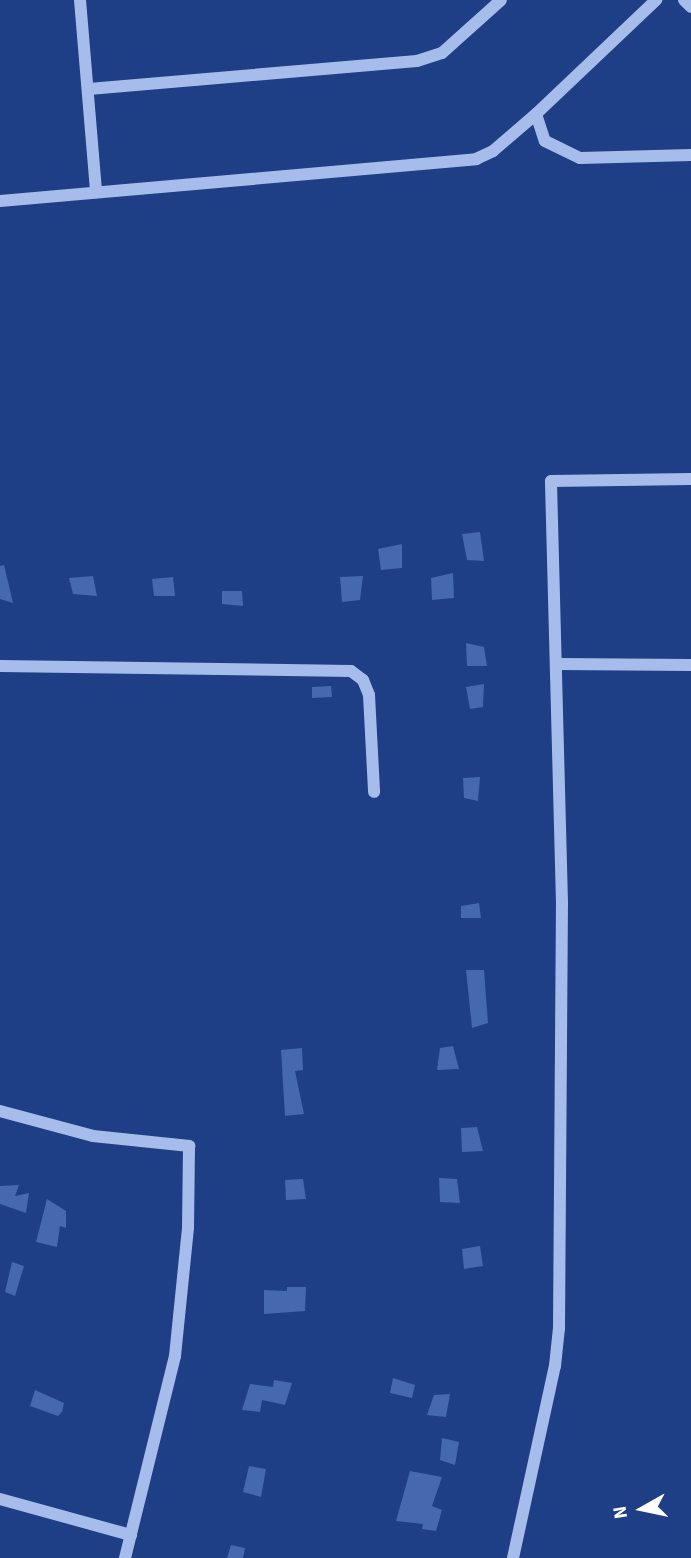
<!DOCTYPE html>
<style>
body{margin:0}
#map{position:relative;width:691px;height:1558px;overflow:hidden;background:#1e3e86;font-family:"Source Sans 3",sans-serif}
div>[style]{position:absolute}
.building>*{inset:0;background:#4668af}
.minor>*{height:12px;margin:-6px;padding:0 6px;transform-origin:6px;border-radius:6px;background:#a6bceb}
span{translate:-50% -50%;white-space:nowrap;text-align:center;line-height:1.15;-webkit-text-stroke:6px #1e3e86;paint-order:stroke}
.north{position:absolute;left:607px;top:1474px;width:70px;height:70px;-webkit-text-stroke:5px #1e3e86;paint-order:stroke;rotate:261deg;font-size:19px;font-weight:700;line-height:28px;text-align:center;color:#fff}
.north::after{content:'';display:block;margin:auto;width:24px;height:32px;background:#fff;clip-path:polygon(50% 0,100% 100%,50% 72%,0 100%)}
</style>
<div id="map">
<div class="building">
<i style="clip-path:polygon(480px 532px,484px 561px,467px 560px,462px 534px)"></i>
<i style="clip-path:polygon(402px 544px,402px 568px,381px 570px,378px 549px)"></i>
<i style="clip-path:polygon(4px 565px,13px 603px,0 599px,0 566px)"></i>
<i style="clip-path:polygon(453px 573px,454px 598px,432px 600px,431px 578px)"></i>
<i style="clip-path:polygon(93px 576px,97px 596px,73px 594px,69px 578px)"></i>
<i style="clip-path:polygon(363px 576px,360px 600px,342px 602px,340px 577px)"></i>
<i style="clip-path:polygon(173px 577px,175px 596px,154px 596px,152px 579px)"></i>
<i style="clip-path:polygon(222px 591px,242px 591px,243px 606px,222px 604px)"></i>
<i style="clip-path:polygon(466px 643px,484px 647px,487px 666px,467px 666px)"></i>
<i style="clip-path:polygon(484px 684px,483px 707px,470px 709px,466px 687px)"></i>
<i style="clip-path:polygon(331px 686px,332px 697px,312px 698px,312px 687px)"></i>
<i style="clip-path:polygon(480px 777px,478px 801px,464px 798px,463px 778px)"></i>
<i style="clip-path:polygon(479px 903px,481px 918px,461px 918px,461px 906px)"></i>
<i style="clip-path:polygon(466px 970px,484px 970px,488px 1023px,472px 1028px)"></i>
<i style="clip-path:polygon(453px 1046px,459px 1069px,437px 1070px,440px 1048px)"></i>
<i style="clip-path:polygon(302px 1048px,303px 1070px,295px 1071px,304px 1114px,285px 1116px,281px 1050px)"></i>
<i style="clip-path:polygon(477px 1127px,483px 1151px,462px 1152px,461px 1128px)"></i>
<i style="clip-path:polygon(439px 1178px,457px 1179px,460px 1203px,440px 1202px)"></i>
<i style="clip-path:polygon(303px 1179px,306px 1199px,286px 1200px,285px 1180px)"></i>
<i style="clip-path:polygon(19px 1185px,15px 1196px,29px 1193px,26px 1213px,0 1204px,0 1186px)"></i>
<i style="clip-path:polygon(47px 1199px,66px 1211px,66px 1228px,60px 1226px,57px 1247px,36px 1242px)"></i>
<i style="clip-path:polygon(480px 1246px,483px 1266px,464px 1269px,462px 1249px)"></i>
<i style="clip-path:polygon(12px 1262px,24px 1266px,15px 1296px,5px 1292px)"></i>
<i style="clip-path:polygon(287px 1287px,306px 1287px,305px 1311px,264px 1314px,264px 1290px,287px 1291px)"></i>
<i style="clip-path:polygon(393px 1378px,415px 1385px,412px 1398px,390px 1393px)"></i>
<i style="clip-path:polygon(274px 1380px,292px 1383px,285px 1405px,262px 1400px,260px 1412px,242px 1410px,250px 1384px,273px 1387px)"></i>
<i style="clip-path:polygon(35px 1390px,64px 1403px,62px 1412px,58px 1416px,30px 1406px)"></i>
<i style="clip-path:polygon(450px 1394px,446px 1417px,427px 1415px,434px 1395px)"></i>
<i style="clip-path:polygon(442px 1438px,459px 1442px,455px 1465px,440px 1460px)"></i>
<i style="clip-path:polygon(249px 1466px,266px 1469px,261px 1497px,243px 1492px)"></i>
<i style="clip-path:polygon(410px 1471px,442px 1477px,432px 1506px,442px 1510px,436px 1531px,422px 1529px,423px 1524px,396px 1521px)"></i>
<i style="clip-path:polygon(231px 1545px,245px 1548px,243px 1558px,227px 1558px)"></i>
</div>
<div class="minor">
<i style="left:80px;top:0;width:193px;rotate:85.2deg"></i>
<i style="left:684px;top:0;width:10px;rotate:45deg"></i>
<i style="left:89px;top:89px;width:329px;rotate:-4.9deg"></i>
<i style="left:417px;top:61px;width:26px;rotate:-18deg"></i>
<i style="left:442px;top:53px;width:79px;rotate:-41.9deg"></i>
<i style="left:536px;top:114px;width:28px;rotate:72deg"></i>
<i style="left:545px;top:141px;width:39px;rotate:26deg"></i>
<i style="left:580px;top:158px;width:111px;rotate:-1.5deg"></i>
<i style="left:0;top:201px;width:478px;rotate:-5deg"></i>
<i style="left:476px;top:159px;width:19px;rotate:-25deg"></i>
<i style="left:493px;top:151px;width:57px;rotate:-40.7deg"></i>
<i style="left:536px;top:114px;width:166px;rotate:-43.5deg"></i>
<i style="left:557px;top:664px;width:134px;rotate:0.4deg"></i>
<i style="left:0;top:666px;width:351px;rotate:0.8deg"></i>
<i style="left:351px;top:671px;width:15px;rotate:37deg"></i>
<i style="left:363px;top:680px;width:16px;rotate:68deg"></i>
<i style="left:369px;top:695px;width:97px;rotate:87deg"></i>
<i style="left:0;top:1111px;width:96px;rotate:15deg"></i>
<i style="left:93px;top:1136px;width:97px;rotate:5.9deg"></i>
<i style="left:189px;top:1146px;width:82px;rotate:90.7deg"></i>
<i style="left:188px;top:1228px;width:129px;rotate:95.8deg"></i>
<i style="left:175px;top:1356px;width:208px;rotate:103.9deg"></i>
<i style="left:0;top:1499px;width:136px;rotate:15.4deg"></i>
<i style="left:513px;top:1558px;width:197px;rotate:-77.7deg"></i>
<i style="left:555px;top:1366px;width:37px;rotate:-84deg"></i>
<i style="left:559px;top:1329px;width:426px;rotate:-89.6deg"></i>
<i style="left:562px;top:903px;width:422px;rotate:-91.5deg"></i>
<i style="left:551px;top:481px;width:140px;rotate:-0.8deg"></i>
</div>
<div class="north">N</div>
</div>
